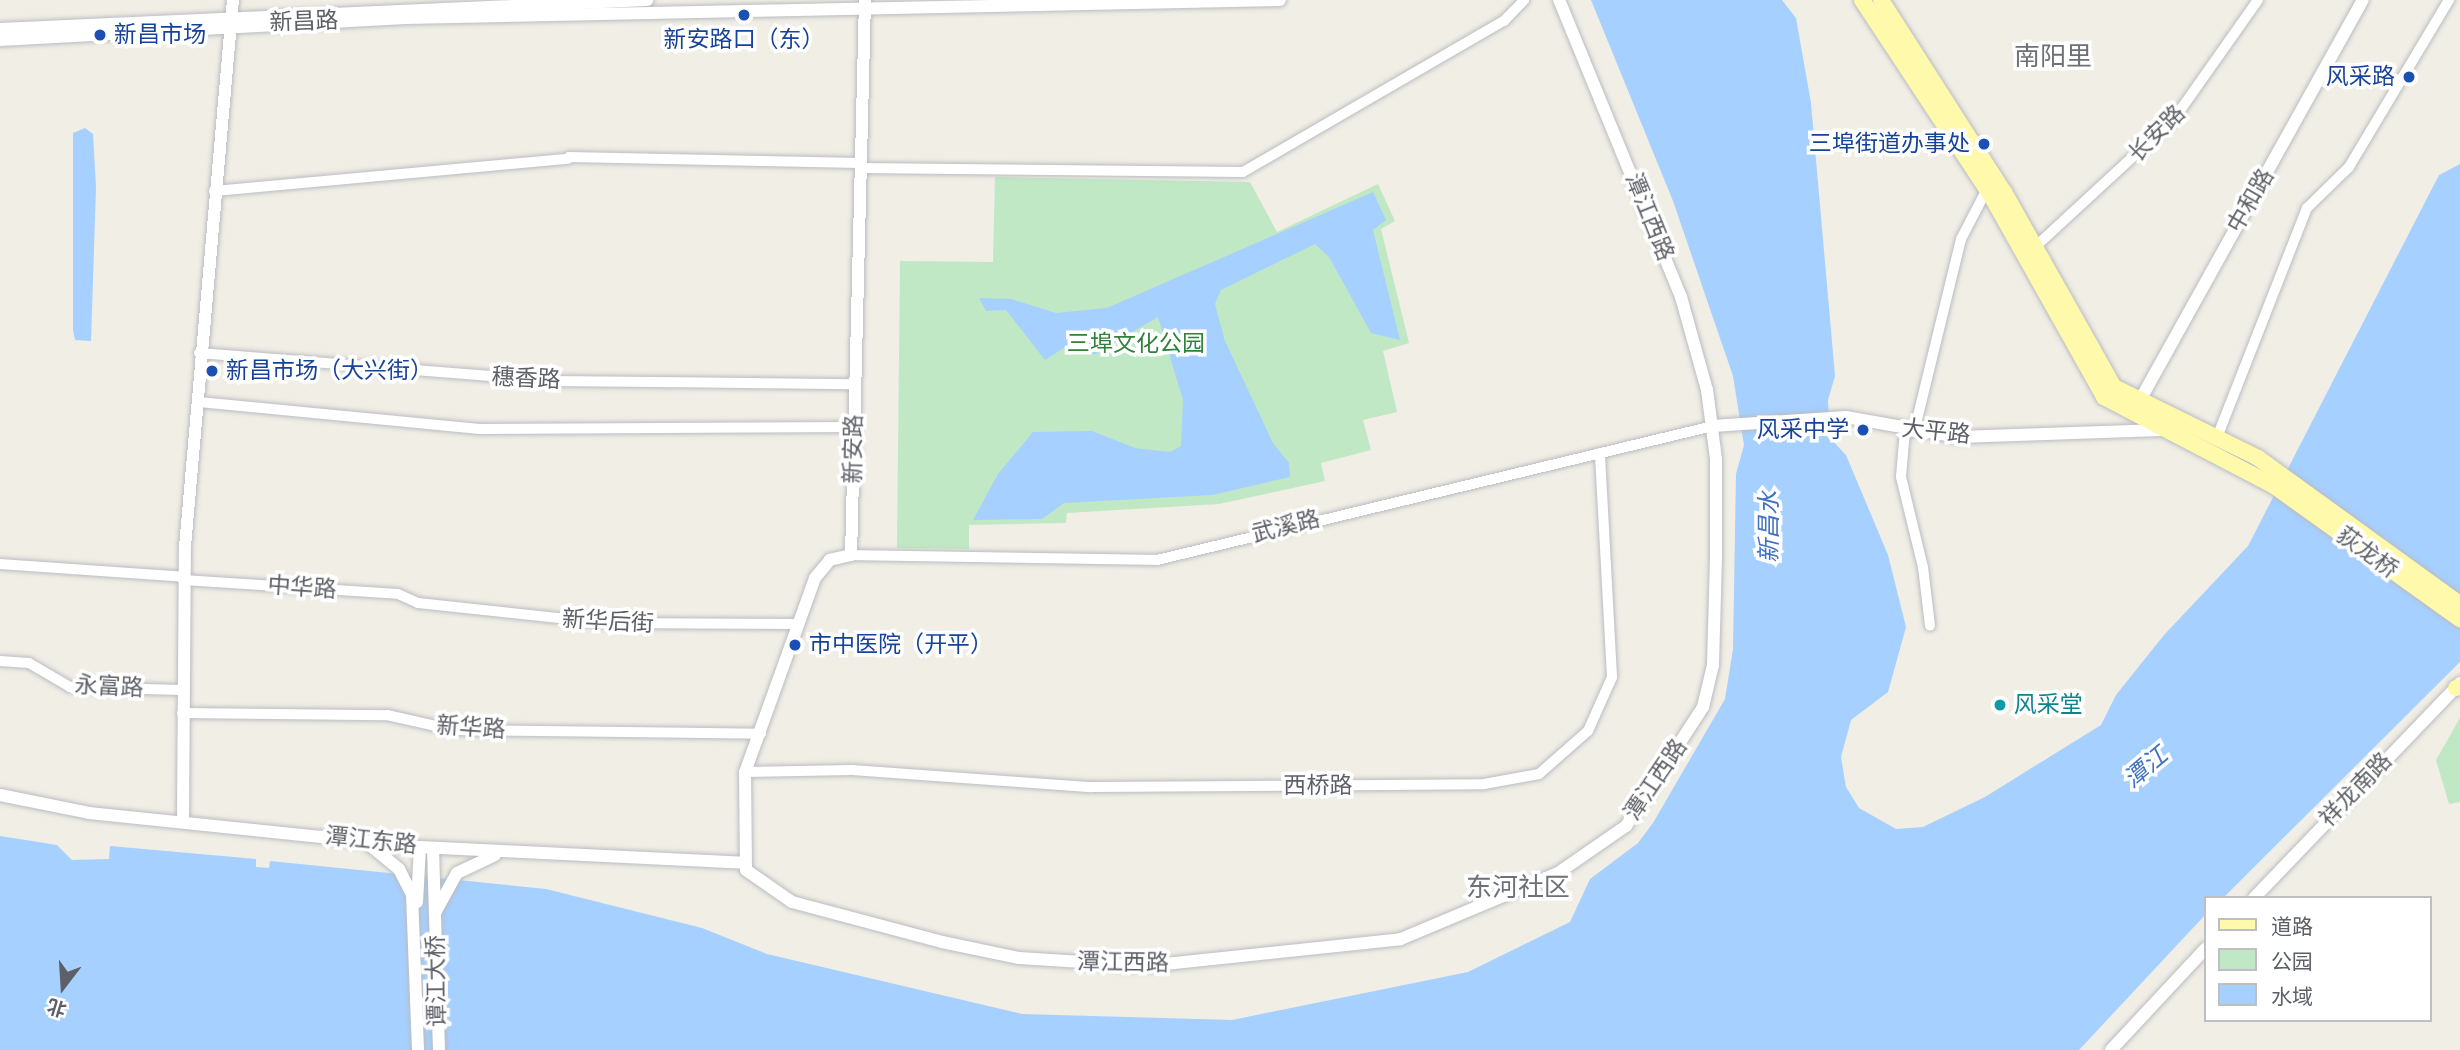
<!DOCTYPE html>
<meta charset="utf-8">
<style>
body{margin:0}
#map{position:relative;width:2460px;height:1050px;overflow:hidden;background:#f0eee5;font-family:"Varela Round","Noto Sans SC",sans-serif}
div>[style]{position:absolute}
.green>*{inset:0;background:#c0e8c4}
.water>*{inset:0;background:#a6d0ff}
.roads{filter:drop-shadow(0 0 2px #babcc1) drop-shadow(0 0 2px #babcc1)}
.minor>*{height:10px;margin:-5px;padding:0 5px;transform-origin:5px;border-radius:5px;background:#fff}
.tertiary>*{height:12px;margin:-6px;padding:0 6px;transform-origin:6px;border-radius:6px;background:#fff}
.primary>*{height:16px;margin:-8px;padding:0 8px;transform-origin:8px;border-radius:8px;background:#fff9ab}
.dots>*{width:19px;height:19px;translate:-50% -50%;box-sizing:border-box;border:4px solid #fff;border-radius:50%}
span{translate:-50% -50%;white-space:nowrap;text-align:center;line-height:1.15;-webkit-text-stroke:7px #fff;paint-order:stroke}
.street-label{font-size:23px;color:#5d6066}
.transit-label{font-size:23px;color:#164399}
.left{translate:0 -50%;text-align:left}
.right{translate:-100% -50%;text-align:right}
.park-label{font-size:23px;color:#30823b}
.culture-label{font-size:23px;color:#0d838f}
.water-label{font-size:24px;color:#4072c0;font-style:italic}
.quarter-label{font-size:26px;color:#6e7278}
.legend{position:absolute;left:2204px;top:896px;width:228px;height:126px;box-sizing:border-box;background:#fff;border:2px solid #bebfc2;margin:0;padding:9px 12px;list-style:none;font-size:21px;color:#5d6066}
.legend li{display:flex;align-items:center;gap:14px;height:35px}
.legend b{width:35px;border:2px solid #bebfc2}
.north{position:absolute;left:28px;top:952px;width:70px;height:70px;-webkit-text-stroke:5px #fff;paint-order:stroke;rotate:197deg;font-size:19px;font-weight:700;line-height:28px;text-align:center;color:#5d6066}
.north::after{content:'';display:block;margin:auto;width:24px;height:32px;background:#5d6066;clip-path:polygon(50% 0,100% 100%,50% 72%,0 100%)}
</style>
<div id="map">
<div class="green">
<i style="clip-path:polygon(995px 177px,1250px 182px,1277px 232px,1378px 184px,1395px 221px,1381px 229px,1409px 343px,1383px 351px,1397px 412px,1363px 420px,1371px 450px,1321px 463px,1325px 481px,1219px 504px,1067px 513px,1066px 523px,969px 525px,969px 549px,897px 548px,900px 261px,993px 262px)"></i>
<i style="clip-path:polygon(2460px 718px,2460px 802px,2449px 804px,2436px 760px)"></i>
</div>
<div class="water">
<i style="clip-path:polygon(1591px 0,1782px 0,1796px 18px,1811px 103px,1835px 376px,1828px 400px,1830px 438px,1846px 455px,1888px 555px,1906px 627px,1888px 692px,1851px 720px,1841px 757px,1846px 787px,1859px 808px,1896px 829px,1923px 827px,1985px 797px,2101px 725px,2116px 695px,2164px 635px,2248px 546px,2439px 175px,2460px 164px,2460px 662px,2223px 898px,2206px 898px,2206px 914px,2079px 1050px,0 1050px,0 836px,57px 845px,72px 860px,109px 859px,110px 846px,256px 859px,256px 867px,269px 868px,270px 861px,546px 889px,702px 928px,767px 954px,1022px 1014px,1232px 1020px,1468px 972px,1570px 922px,1590px 879px,1638px 843px,1653px 823px,1725px 699px,1733px 649px,1736px 474px,1744px 445px,1733px 376px,1673px 201px)"></i>
<i style="clip-path:polygon(85px 128px,93px 134px,96px 187px,91px 341px,75px 340px,73px 330px,73px 133px)"></i>
<i style="clip-path:polygon(1373px 192px,1386px 220px,1373px 230px,1400px 340px,1371px 333px,1329px 257px,1315px 244px,1221px 290px,1215px 304px,1225px 341px,1273px 443px,1289px 463px,1290px 477px,1212px 495px,1064px 503px,1042px 519px,973px 520px,998px 474px,1033px 432px,1092px 431px,1135px 448px,1170px 452px,1181px 446px,1183px 400px,1158px 317px,1095px 354px,1078px 354px,1070px 344px,1045px 360px,1006px 310px,986px 311px,979px 298px,1011px 299px,1056px 313px,1107px 308px)"></i>
</div>
<div class="roads">
<div class="minor">
<i style="left:569px;top:157px;width:291px;rotate:1.2deg"></i>
<i style="left:860px;top:168px;width:383px;rotate:0.6deg"></i>
<i style="left:1243px;top:172px;width:302px;rotate:-30.1deg"></i>
<i style="left:1504px;top:21px;width:29px;rotate:-46deg"></i>
<i style="left:214px;top:191px;width:356px;rotate:-5.2deg"></i>
<i style="left:2034px;top:248px;width:190px;rotate:-42.7deg"></i>
<i style="left:2174px;top:119px;width:146px;rotate:-54.8deg"></i>
<i style="left:199px;top:353px;width:353px;rotate:4.5deg"></i>
<i style="left:551px;top:381px;width:304px;rotate:0.6deg"></i>
<i style="left:199px;top:402px;width:282px;rotate:5.5deg"></i>
<i style="left:480px;top:429px;width:374px;rotate:-0.3deg"></i>
<i style="left:1905px;top:430px;width:47px;rotate:94.9deg"></i>
<i style="left:1901px;top:477px;width:93px;rotate:76.3deg"></i>
<i style="left:1923px;top:567px;width:59px;rotate:83.2deg"></i>
<i style="left:1914px;top:432px;width:199px;rotate:-76.3deg"></i>
<i style="left:1961px;top:239px;width:56px;rotate:-62.5deg"></i>
<i style="left:2216px;top:440px;width:249px;rotate:-68.6deg"></i>
<i style="left:2307px;top:208px;width:59px;rotate:-44.3deg"></i>
<i style="left:2349px;top:167px;width:195px;rotate:-59.1deg"></i>
<i style="left:851px;top:555px;width:306px;rotate:0.9deg"></i>
<i style="left:1157px;top:560px;width:572px;rotate:-13.55deg"></i>
<i style="left:0;top:564px;width:184px;rotate:4deg"></i>
<i style="left:183px;top:580px;width:215px;rotate:3.7deg"></i>
<i style="left:398px;top:594px;width:22px;rotate:24deg"></i>
<i style="left:418px;top:603px;width:187px;rotate:6.1deg"></i>
<i style="left:604px;top:623px;width:194px;rotate:0.3deg"></i>
<i style="left:0;top:661px;width:29px;rotate:4deg"></i>
<i style="left:29px;top:663px;width:48px;rotate:30.3deg"></i>
<i style="left:70px;top:687px;width:112px;rotate:1.5deg"></i>
<i style="left:182px;top:713px;width:205px;rotate:0.6deg"></i>
<i style="left:387px;top:715px;width:69px;rotate:12.6deg"></i>
<i style="left:454px;top:730px;width:307px;rotate:0.7deg"></i>
<i style="left:745px;top:772px;width:107px;rotate:-1.1deg"></i>
<i style="left:852px;top:770px;width:240px;rotate:4.1deg"></i>
<i style="left:1091px;top:787px;width:393px;rotate:-0.4deg"></i>
<i style="left:1484px;top:784px;width:56px;rotate:-10.3deg"></i>
<i style="left:1539px;top:774px;width:65px;rotate:-41.3deg"></i>
<i style="left:1588px;top:731px;width:59px;rotate:-66deg"></i>
<i style="left:1612px;top:677px;width:224px;rotate:-93.1deg"></i>
</div>
<div class="tertiary">
<i style="left:865px;top:0;width:555px;rotate:91.44deg"></i>
<i style="left:851px;top:555px;width:22px;rotate:167deg"></i>
<i style="left:830px;top:560px;width:23px;rotate:130deg"></i>
<i style="left:815px;top:578px;width:206px;rotate:109.8deg"></i>
<i style="left:745px;top:772px;width:98px;rotate:89.4deg"></i>
<i style="left:746px;top:870px;width:56px;rotate:34.8deg"></i>
<i style="left:792px;top:902px;width:155px;rotate:14.9deg"></i>
<i style="left:942px;top:942px;width:79px;rotate:11.7deg"></i>
<i style="left:1019px;top:958px;width:127px;rotate:3.6deg"></i>
<i style="left:1146px;top:966px;width:256px;rotate:-6deg"></i>
<i style="left:1401px;top:939px;width:170px;rotate:-22.8deg"></i>
<i style="left:1558px;top:873px;width:83px;rotate:-34.7deg"></i>
<i style="left:1626px;top:826px;width:142px;rotate:-57.1deg"></i>
<i style="left:1703px;top:707px;width:43px;rotate:-76.6deg"></i>
<i style="left:1713px;top:665px;width:110px;rotate:-88.4deg"></i>
<i style="left:1716px;top:555px;width:96px;rotate:-90deg"></i>
<i style="left:1716px;top:459px;width:70px;rotate:-97.4deg"></i>
<i style="left:1707px;top:390px;width:97px;rotate:-105.6deg"></i>
<i style="left:1681px;top:297px;width:321px;rotate:-112.3deg"></i>
<i style="left:0;top:29px;width:648px;rotate:-2.57deg"></i>
<i style="left:0;top:40px;width:406px;rotate:-3.1deg"></i>
<i style="left:405px;top:18px;width:875px;rotate:-1.18deg"></i>
<i style="left:2139px;top:402px;width:460px;rotate:-60.9deg"></i>
<i style="left:1713px;top:426px;width:133px;rotate:-3.9deg"></i>
<i style="left:1846px;top:417px;width:114px;rotate:10.1deg"></i>
<i style="left:1958px;top:437px;width:203px;rotate:-2deg"></i>
<i style="left:0;top:795px;width:91px;rotate:11.4deg"></i>
<i style="left:89px;top:813px;width:333px;rotate:5.9deg"></i>
<i style="left:420px;top:847px;width:324px;rotate:2.8deg"></i>
<i style="left:183px;top:820px;width:273px;rotate:-89.6deg"></i>
<i style="left:185px;top:547px;width:549px;rotate:-84.99deg"></i>
<i style="left:366px;top:842px;width:43px;rotate:39.3deg"></i>
<i style="left:399px;top:869px;width:28px;rotate:63deg"></i>
<i style="left:412px;top:894px;width:156px;rotate:87.8deg"></i>
<i style="left:433px;top:848px;width:202px;rotate:88.3deg"></i>
<i style="left:2254px;top:898px;width:298px;rotate:-46.2deg"></i>
<i style="left:417px;top:902px;width:55px;rotate:-86.9deg"></i>
<i style="left:436px;top:911px;width:43px;rotate:-61.1deg"></i>
<i style="left:457px;top:873px;width:42px;rotate:-25.3deg"></i>
<i style="left:2111px;top:1050px;width:139px;rotate:-47deg"></i>
</div>
<div class="primary">
<i style="left:1862px;top:0;width:238px;rotate:56.6deg"></i>
<i style="left:1993px;top:199px;width:227px;rotate:60.7deg"></i>
<i style="left:2104px;top:397px;width:192px;rotate:27.6deg"></i>
<i style="left:2274px;top:486px;width:229px;rotate:35.6deg"></i>
<i style="left:1881px;top:0;width:228px;rotate:57.4deg"></i>
<i style="left:2004px;top:192px;width:224px;rotate:60.6deg"></i>
<i style="left:2114px;top:387px;width:161px;rotate:26.2deg"></i>
<i style="left:2258px;top:458px;width:249px;rotate:35.9deg"></i>
<i style="left:2456px;top:688px;width:4px;rotate:-14deg"></i>
</div>
</div>
<div class="dots">
<i style="left:744px;top:15px;background:#1a4fb4"></i>
<i style="left:100px;top:35px;background:#1a4fb4"></i>
<i style="left:2409px;top:77px;background:#1a4fb4"></i>
<i style="left:1984px;top:144px;background:#1a4fb4"></i>
<i style="left:212px;top:371px;background:#1a4fb4"></i>
<i style="left:1863px;top:430px;background:#1a4fb4"></i>
<i style="left:795px;top:645px;background:#1a4fb4"></i>
<i style="left:2000px;top:705px;background:#0f9aa8"></i>
</div>
<div class="street-label">
<span style="left:304px;top:22px;rotate:-2deg">新昌路</span>
<span style="left:2157px;top:134px;rotate:-45deg">长安路</span>
<span style="left:2251px;top:201px;rotate:-60deg">中和路</span>
<span style="left:1649px;top:217px;rotate:68deg">潭江西路</span>
<span style="left:526px;top:379px;rotate:3deg">穗香路</span>
<span style="left:1936px;top:432px;rotate:6deg">大平路</span>
<span style="left:854px;top:449px;rotate:-89deg">新安路</span>
<span style="left:1286px;top:527px;rotate:-14deg">武溪路</span>
<span style="left:2367px;top:553px;rotate:36deg">荻龙桥</span>
<span style="left:302px;top:588px;rotate:4deg">中华路</span>
<span style="left:608px;top:622px;rotate:3deg">新华后街</span>
<span style="left:109px;top:687px;rotate:3deg">永富路</span>
<span style="left:471px;top:728px;rotate:4deg">新华路</span>
<span style="left:1656px;top:780px;rotate:-56deg">潭江西路</span>
<span style="left:1318px;top:786px">西桥路</span>
<span style="left:2356px;top:790px;rotate:-46deg">祥龙南路</span>
<span style="left:371px;top:841px;rotate:6deg">潭江东路</span>
<span style="left:1123px;top:963px;rotate:1deg">潭江西路</span>
<span style="left:437px;top:981px;rotate:-91deg">谭江大桥</span>
</div>
<div class="transit-label">
<span class="left" style="left:114px;top:35px">新昌市场</span>
<span style="left:744px;top:40px">新安路口（东）</span>
<span class="right" style="left:2395px;top:77px">风采路</span>
<span class="right" style="left:1970px;top:144px">三埠街道办事处</span>
<span class="left" style="left:226px;top:371px">新昌市场（大兴街）</span>
<span class="right" style="left:1849px;top:430px">风采中学</span>
<span class="left" style="left:809px;top:645px">市中医院（开平）</span>
</div>
<div class="park-label">
<span style="left:1136px;top:344px">三埠文化公园</span>
</div>
<div class="culture-label">
<span class="left" style="left:2014px;top:705px">风采堂</span>
</div>
<div class="water-label">
<span style="left:1770px;top:527px;rotate:-90deg">新昌水</span>
<span style="left:2146px;top:768px;rotate:-40deg">潭江</span>
</div>
<div class="quarter-label">
<span style="left:2053px;top:57px">南阳里</span>
<span style="left:1518px;top:888px">东河社区</span>
</div>
<ul class="legend">
<li><b style="height:9px;background:#fff9ab"></b>道路</li>
<li><b style="height:19px;background:#c0e8c4"></b>公园</li>
<li><b style="height:19px;background:#a6d0ff"></b>水域</li>
</ul>
<div class="north">北</div>
</div>
